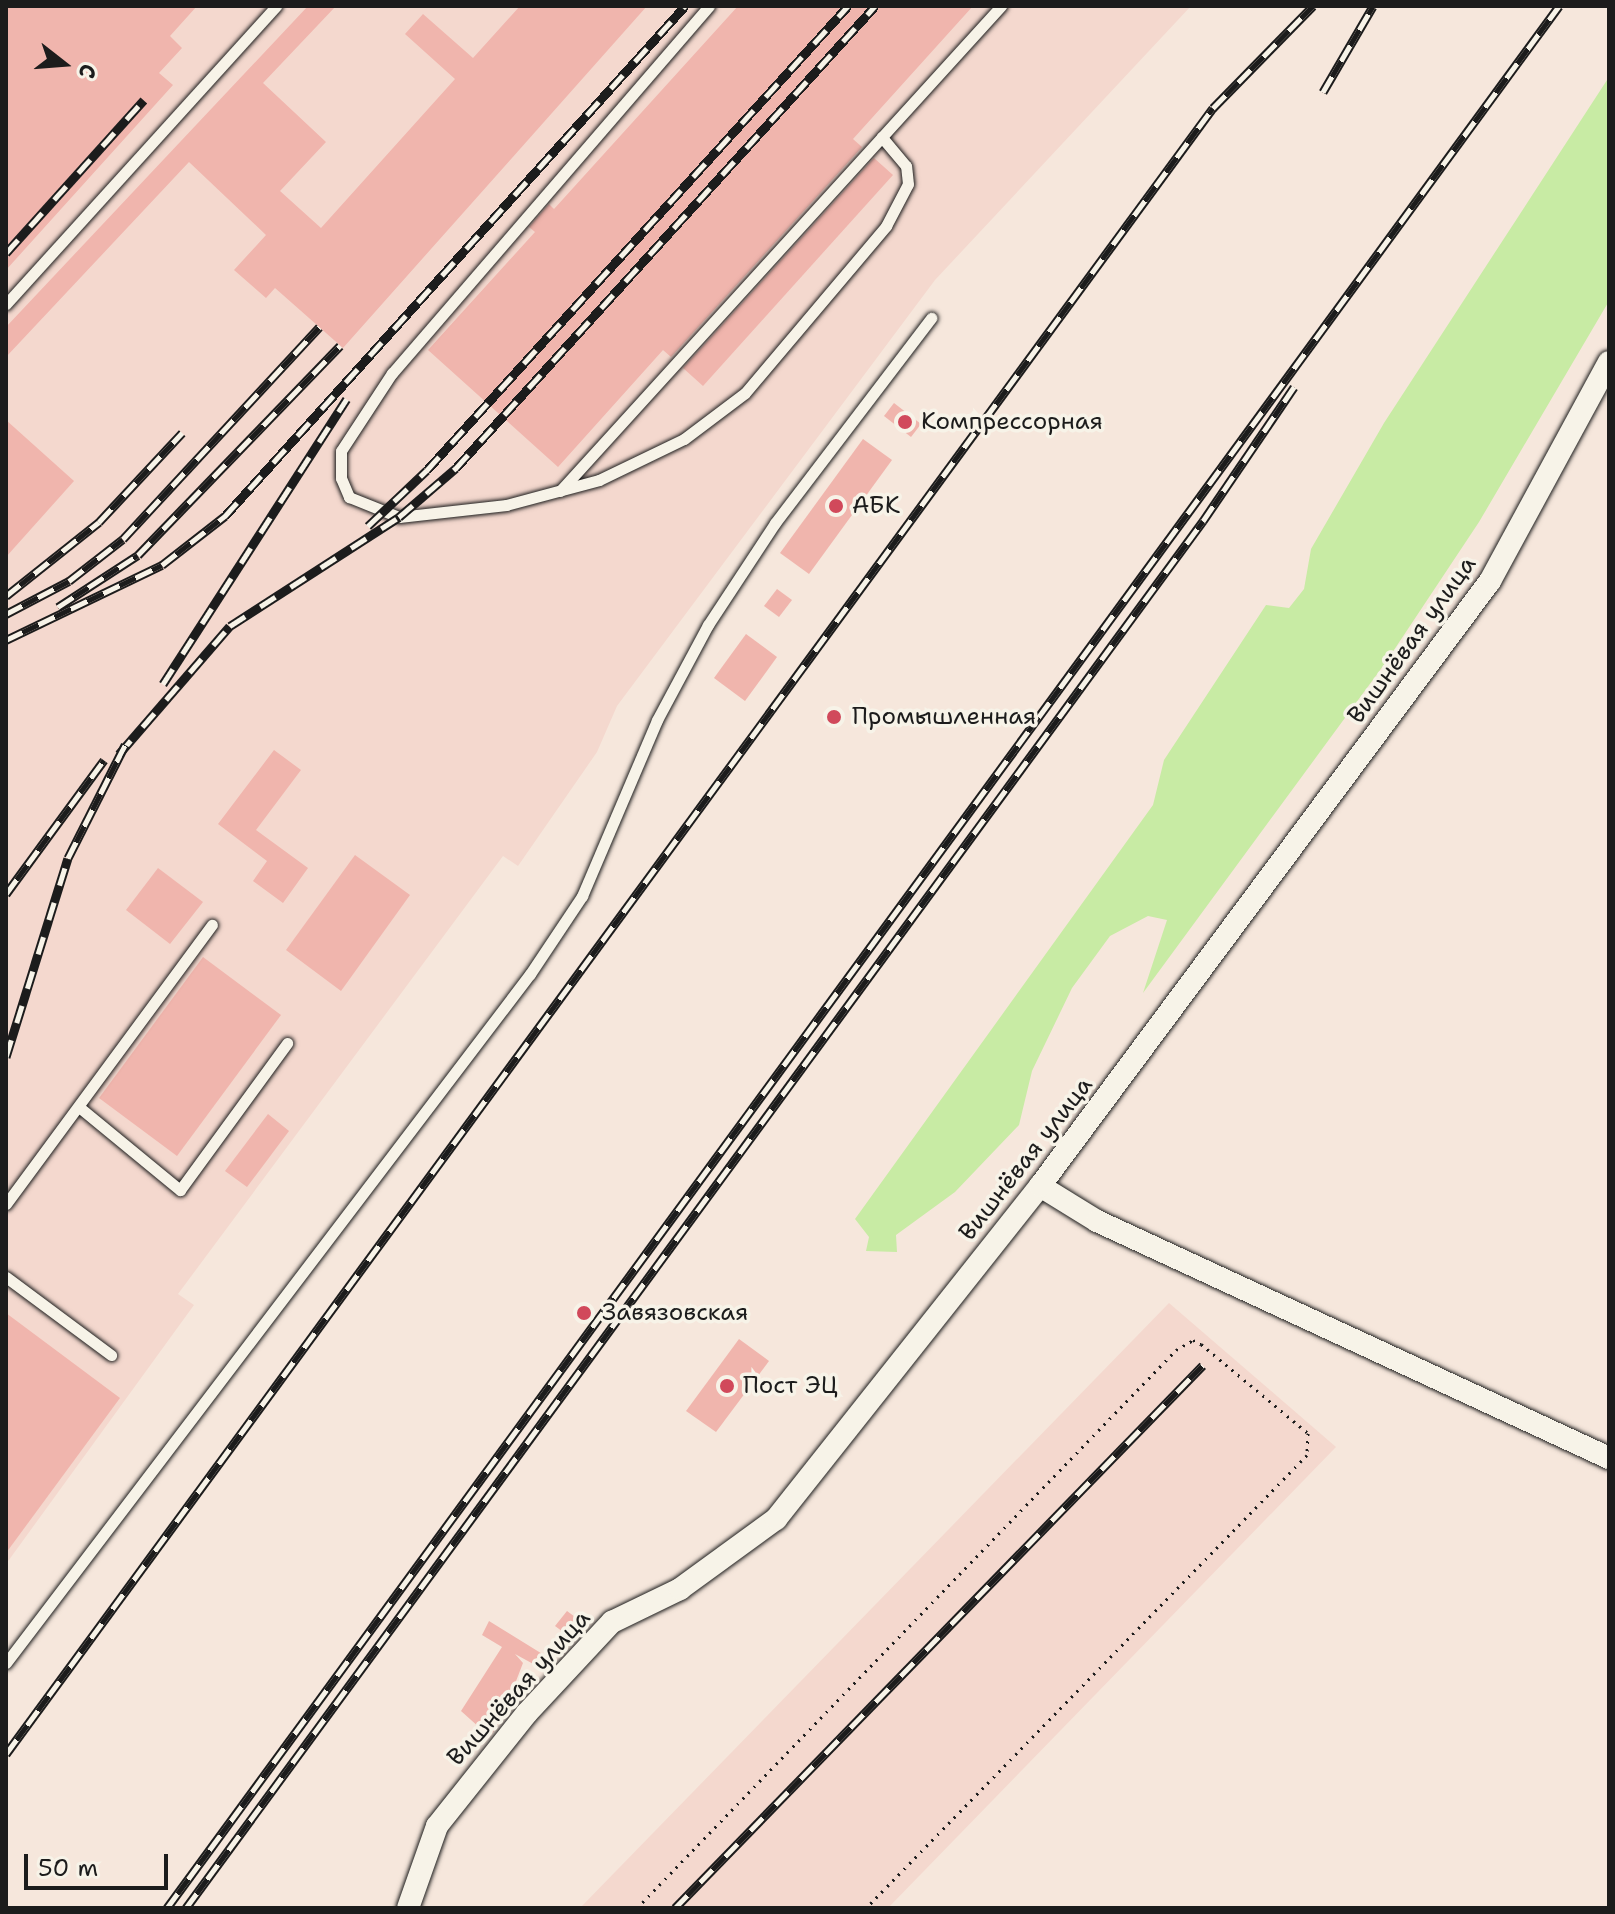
<!DOCTYPE html>
<meta charset="utf-8">
<style>
body{margin:0}
#map{position:relative;width:1615px;height:1914px;overflow:hidden;background:#f6e7dc;font-family:"Shantell Sans",sans-serif}
div>[style]{position:absolute}
.built>*{inset:0;background:#f4d8ce}
.green>*{inset:0;background:#c8eba4}
.building>*{inset:0;background:#f0b5ad}
.path>*{height:3px;margin-top:-1.5px;transform-origin:0;background:repeating-linear-gradient(90deg,#1c1c1c 0 2px,transparent 0 8px)}
.roads{filter:drop-shadow(0 0 2px #1c1c1c) drop-shadow(0 0 2px #1c1c1c)}
.lane>*{height:11px;margin:-5.5px;padding:0 5.5px;transform-origin:5.5px;border-radius:5.5px;background:#f7f3e8}
.street>*{height:22px;margin:-11px;padding:0 11px;transform-origin:11px;border-radius:11px;background:#f7f3e8}
.rail>*{height:9px;margin-top:-4.5px;transform-origin:0;background:repeating-linear-gradient(90deg,#f7f3e8 0 18px,#1c1c1c 0 36px);box-sizing:border-box;border-block:2px solid #1c1c1c}
.dots>*{width:22px;height:22px;translate:-50% -50%;box-sizing:border-box;border:4px solid #f7f3e8;border-radius:50%}
span{translate:-50% -50%;white-space:nowrap;text-align:center;line-height:1.15;-webkit-text-stroke:7px #f7f3e8;paint-order:stroke}
.poi-label{font-size:24px;color:#1c1c1c}
.left{translate:0 -50%;text-align:left}
.street-label{font-size:24px;color:#1c1c1c}
.frame{position:absolute;inset:0;border:8px solid #1c1c1c;pointer-events:none}
.north{position:absolute;left:24px;top:24px;width:80px;height:80px;-webkit-text-stroke:6px #f7f3e8;paint-order:stroke;rotate:107deg;font-size:22px;font-weight:700;line-height:32px;text-align:center;color:#1c1c1c}
.north::after{content:'';display:block;margin:auto;width:28px;height:36px;background:#1c1c1c;clip-path:polygon(50% 0,100% 100%,50% 72%,0 100%)}
.scale{position:absolute;left:24px;top:1854px;width:144px;height:36px;box-sizing:border-box;border:4px solid #1c1c1c;border-top:0;padding-left:10px;font-size:24px;line-height:28px;white-space:nowrap;color:#1c1c1c;-webkit-text-stroke:6px #f7f3e8;paint-order:stroke}
</style>
<div id="map">
<div class="built">
<i style="clip-path:polygon(6px 6px,1191px 6px,935px 280px,617px 706px,597px 752px,518px 866px,503px 856px,178px 1294px,194px 1305px,6px 1564px)"></i>
<i style="clip-path:polygon(1169px 1303px,1336px 1447px,888px 1908px,580px 1908px)"></i>
</div>
<div class="green">
<i style="clip-path:polygon(1609px 77px,1609px 301px,1479px 522px,1386px 662px,1143px 993px,1167px 920px,1148px 916px,1110px 936px,1072px 988px,1032px 1071px,1019px 1125px,955px 1192px,896px 1235px,897px 1252px,866px 1251px,869px 1237px,855px 1219px,1153px 805px,1164px 760px,1266px 605px,1289px 608px,1304px 589px,1311px 549px,1384px 423px)"></i>
</div>
<div class="building">
<i style="clip-path:polygon(6px 6px,197px 6px,170px 36px,182px 48px,159px 73px,173px 85px,6px 270px)"></i>
<i style="clip-path:polygon(308px 6px,336px 6px,263px 83px,326px 142px,280px 191px,321px 228px,455px 79px,405px 34px,423px 14px,473px 58px,520px 6px,647px 6px,343px 348px,275px 288px,266px 298px,234px 270px,266px 235px,189px 162px,6px 357px,6px 327px)"></i>
<i style="clip-path:polygon(738px 6px,973px 6px,853px 139px,862px 147px,671px 357px,663px 350px,558px 467px,428px 350px,535px 232px,529px 227px,549px 204px,554px 209px)"></i>
<i style="clip-path:polygon(874px 158px,893px 175px,703px 386px,683px 368px)"></i>
<i style="clip-path:polygon(894px 403px,921px 424px,911px 437px,884px 416px)"></i>
<i style="clip-path:polygon(6px 420px,74px 481px,6px 557px)"></i>
<i style="clip-path:polygon(863px 439px,892px 460px,809px 574px,780px 553px)"></i>
<i style="clip-path:polygon(777px 589px,792px 600px,779px 617px,764px 606px)"></i>
<i style="clip-path:polygon(746px 634px,777px 657px,745px 701px,714px 678px)"></i>
<i style="clip-path:polygon(274px 750px,301px 770px,256px 830px,308px 868px,283px 903px,253px 881px,267px 861px,218px 824px)"></i>
<i style="clip-path:polygon(355px 855px,410px 895px,341px 991px,286px 950px)"></i>
<i style="clip-path:polygon(158px 868px,203px 902px,170px 944px,126px 910px)"></i>
<i style="clip-path:polygon(203px 957px,281px 1015px,177px 1156px,99px 1098px)"></i>
<i style="clip-path:polygon(268px 1114px,289px 1131px,247px 1187px,225px 1171px)"></i>
<i style="clip-path:polygon(6px 1313px,120px 1398px,6px 1553px)"></i>
<i style="clip-path:polygon(739px 1339px,769px 1361px,716px 1432px,686px 1411px)"></i>
<i style="clip-path:polygon(567px 1611px,586px 1625px,574px 1640px,555px 1626px)"></i>
<i style="clip-path:polygon(489px 1621px,544px 1655px,537px 1666px,515px 1654px,523px 1663px,513px 1689px,519px 1692px,490px 1737px,461px 1711px,502px 1647px,482px 1635px)"></i>
</div>
<div class="path">
<i style="left:637px;top:1908px;width:776px;rotate:-45.99deg"></i>
<i style="left:1176px;top:1350px;width:20px;rotate:-30deg"></i>
<i style="left:1193px;top:1340px;width:9px;rotate:27deg"></i>
<i style="left:1201px;top:1344px;width:139px;rotate:39.8deg"></i>
<i style="left:1308px;top:1433px;width:22px;rotate:93deg"></i>
<i style="left:1307px;top:1455px;width:632px;rotate:134.23deg"></i>
</div>
<div class="roads">
<div class="lane">
<i style="left:709px;top:6px;width:485px;rotate:130.8deg"></i>
<i style="left:392px;top:373px;width:93px;rotate:123.2deg"></i>
<i style="left:341px;top:451px;width:27px;rotate:90deg"></i>
<i style="left:341px;top:478px;width:21px;rotate:67deg"></i>
<i style="left:349px;top:497px;width:54px;rotate:21.8deg"></i>
<i style="left:399px;top:517px;width:108px;rotate:-6.4deg"></i>
<i style="left:506px;top:505px;width:96px;rotate:-15deg"></i>
<i style="left:599px;top:480px;width:94px;rotate:-25.8deg"></i>
<i style="left:684px;top:439px;width:76px;rotate:-37deg"></i>
<i style="left:745px;top:393px;width:219px;rotate:-49.8deg"></i>
<i style="left:886px;top:226px;width:47px;rotate:-62.4deg"></i>
<i style="left:908px;top:184px;width:18px;rotate:-96deg"></i>
<i style="left:906px;top:166px;width:38px;rotate:-130deg"></i>
<i style="left:6px;top:304px;width:402px;rotate:-47.8deg"></i>
<i style="left:560px;top:491px;width:656px;rotate:-47.72deg"></i>
<i style="left:79px;top:1107px;width:131px;rotate:39.4deg"></i>
<i style="left:180px;top:1190px;width:182px;rotate:-53.9deg"></i>
<i style="left:6px;top:1204px;width:347px;rotate:-53.6deg"></i>
<i style="left:6px;top:1277px;width:131px;rotate:36.6deg"></i>
<i style="left:6px;top:1663px;width:866px;rotate:-52.75deg"></i>
<i style="left:530px;top:974px;width:94px;rotate:-56.3deg"></i>
<i style="left:582px;top:896px;width:191px;rotate:-66.9deg"></i>
<i style="left:657px;top:720px;width:108px;rotate:-61.8deg"></i>
<i style="left:708px;top:625px;width:122px;rotate:-56.7deg"></i>
<i style="left:775px;top:523px;width:258px;rotate:-52.7deg"></i>
</div>
<div class="street">
<i style="left:1040px;top:1186px;width:67px;rotate:31.6deg"></i>
<i style="left:1097px;top:1221px;width:564px;rotate:24.84deg"></i>
<i style="left:408px;top:1908px;width:87px;rotate:-70.5deg"></i>
<i style="left:437px;top:1826px;width:144px;rotate:-51.5deg"></i>
<i style="left:527px;top:1713px;width:125px;rotate:-47deg"></i>
<i style="left:612px;top:1622px;width:76px;rotate:-25.9deg"></i>
<i style="left:680px;top:1589px;width:119px;rotate:-36.1deg"></i>
<i style="left:776px;top:1519px;width:425px;rotate:-51.6deg"></i>
<i style="left:1040px;top:1186px;width:754px;rotate:-53.36deg"></i>
<i style="left:1490px;top:581px;width:249px;rotate:-61.5deg"></i>
</div>
</div>
<div class="rail">
<i style="left:1323px;top:92px;width:99px;rotate:-59.8deg"></i>
<i style="left:6px;top:253px;width:206px;rotate:-48deg"></i>
<i style="left:368px;top:526px;width:81px;rotate:-43.5deg"></i>
<i style="left:427px;top:470px;width:627px;rotate:-47.78deg"></i>
<i style="left:6px;top:596px;width:119px;rotate:-38.5deg"></i>
<i style="left:99px;top:522px;width:122px;rotate:-47deg"></i>
<i style="left:58px;top:607px;width:95px;rotate:-33deg"></i>
<i style="left:138px;top:555px;width:291px;rotate:-46deg"></i>
<i style="left:6px;top:614px;width:71px;rotate:-27.6deg"></i>
<i style="left:69px;top:581px;width:68px;rotate:-37.9deg"></i>
<i style="left:123px;top:539px;width:289px;rotate:-47.2deg"></i>
<i style="left:6px;top:640px;width:173px;rotate:-25.7deg"></i>
<i style="left:162px;top:565px;width:80px;rotate:-37.9deg"></i>
<i style="left:225px;top:516px;width:687px;rotate:-47.95deg"></i>
<i style="left:163px;top:684px;width:339px;rotate:-57.2deg"></i>
<i style="left:119px;top:754px;width:169px;rotate:-49.1deg"></i>
<i style="left:230px;top:626px;width:201px;rotate:-32.8deg"></i>
<i style="left:399px;top:517px;width:75px;rotate:-40.7deg"></i>
<i style="left:456px;top:468px;width:624px;rotate:-47.79deg"></i>
<i style="left:6px;top:894px;width:166px;rotate:-53.8deg"></i>
<i style="left:6px;top:1057px;width:208px;rotate:-72.7deg"></i>
<i style="left:68px;top:858px;width:127px;rotate:-63.2deg"></i>
<i style="left:6px;top:1754px;width:2041px;rotate:-53.75deg"></i>
<i style="left:1213px;top:108px;width:143px;rotate:-45.6deg"></i>
<i style="left:167px;top:1908px;width:2357px;rotate:-53.8deg"></i>
<i style="left:186px;top:1908px;width:1720px;rotate:-53.75deg"></i>
<i style="left:1203px;top:521px;width:162px;rotate:-55.8deg"></i>
<i style="left:675px;top:1908px;width:757px;rotate:-45.8deg"></i>
</div>
<div class="dots">
<i style="left:905px;top:422px;background:#d1495b"></i>
<i style="left:836px;top:506px;background:#d1495b"></i>
<i style="left:834px;top:717px;background:#d1495b"></i>
<i style="left:584px;top:1313px;background:#d1495b"></i>
<i style="left:727px;top:1386px;background:#d1495b"></i>
</div>
<div class="poi-label">
<span class="left" style="left:921px;top:422px">Компрессорная</span>
<span class="left" style="left:852px;top:506px">АБК</span>
<span class="left" style="left:852px;top:717px">Промышленная</span>
<span class="left" style="left:602px;top:1313px">Завязовская</span>
<span class="left" style="left:743px;top:1386px">Пост ЭЦ</span>
</div>
<div class="street-label">
<span style="left:1412px;top:640px;rotate:-54deg">Вишнёвая улица</span>
<span style="left:1026px;top:1159px;rotate:-52deg">Вишнёвая улица</span>
<span style="left:519px;top:1688px;rotate:-48deg">Вишнёвая улица</span>
</div>
<div class="frame"></div>
<div class="north">С</div>
<div class="scale">50 m</div>
</div>
